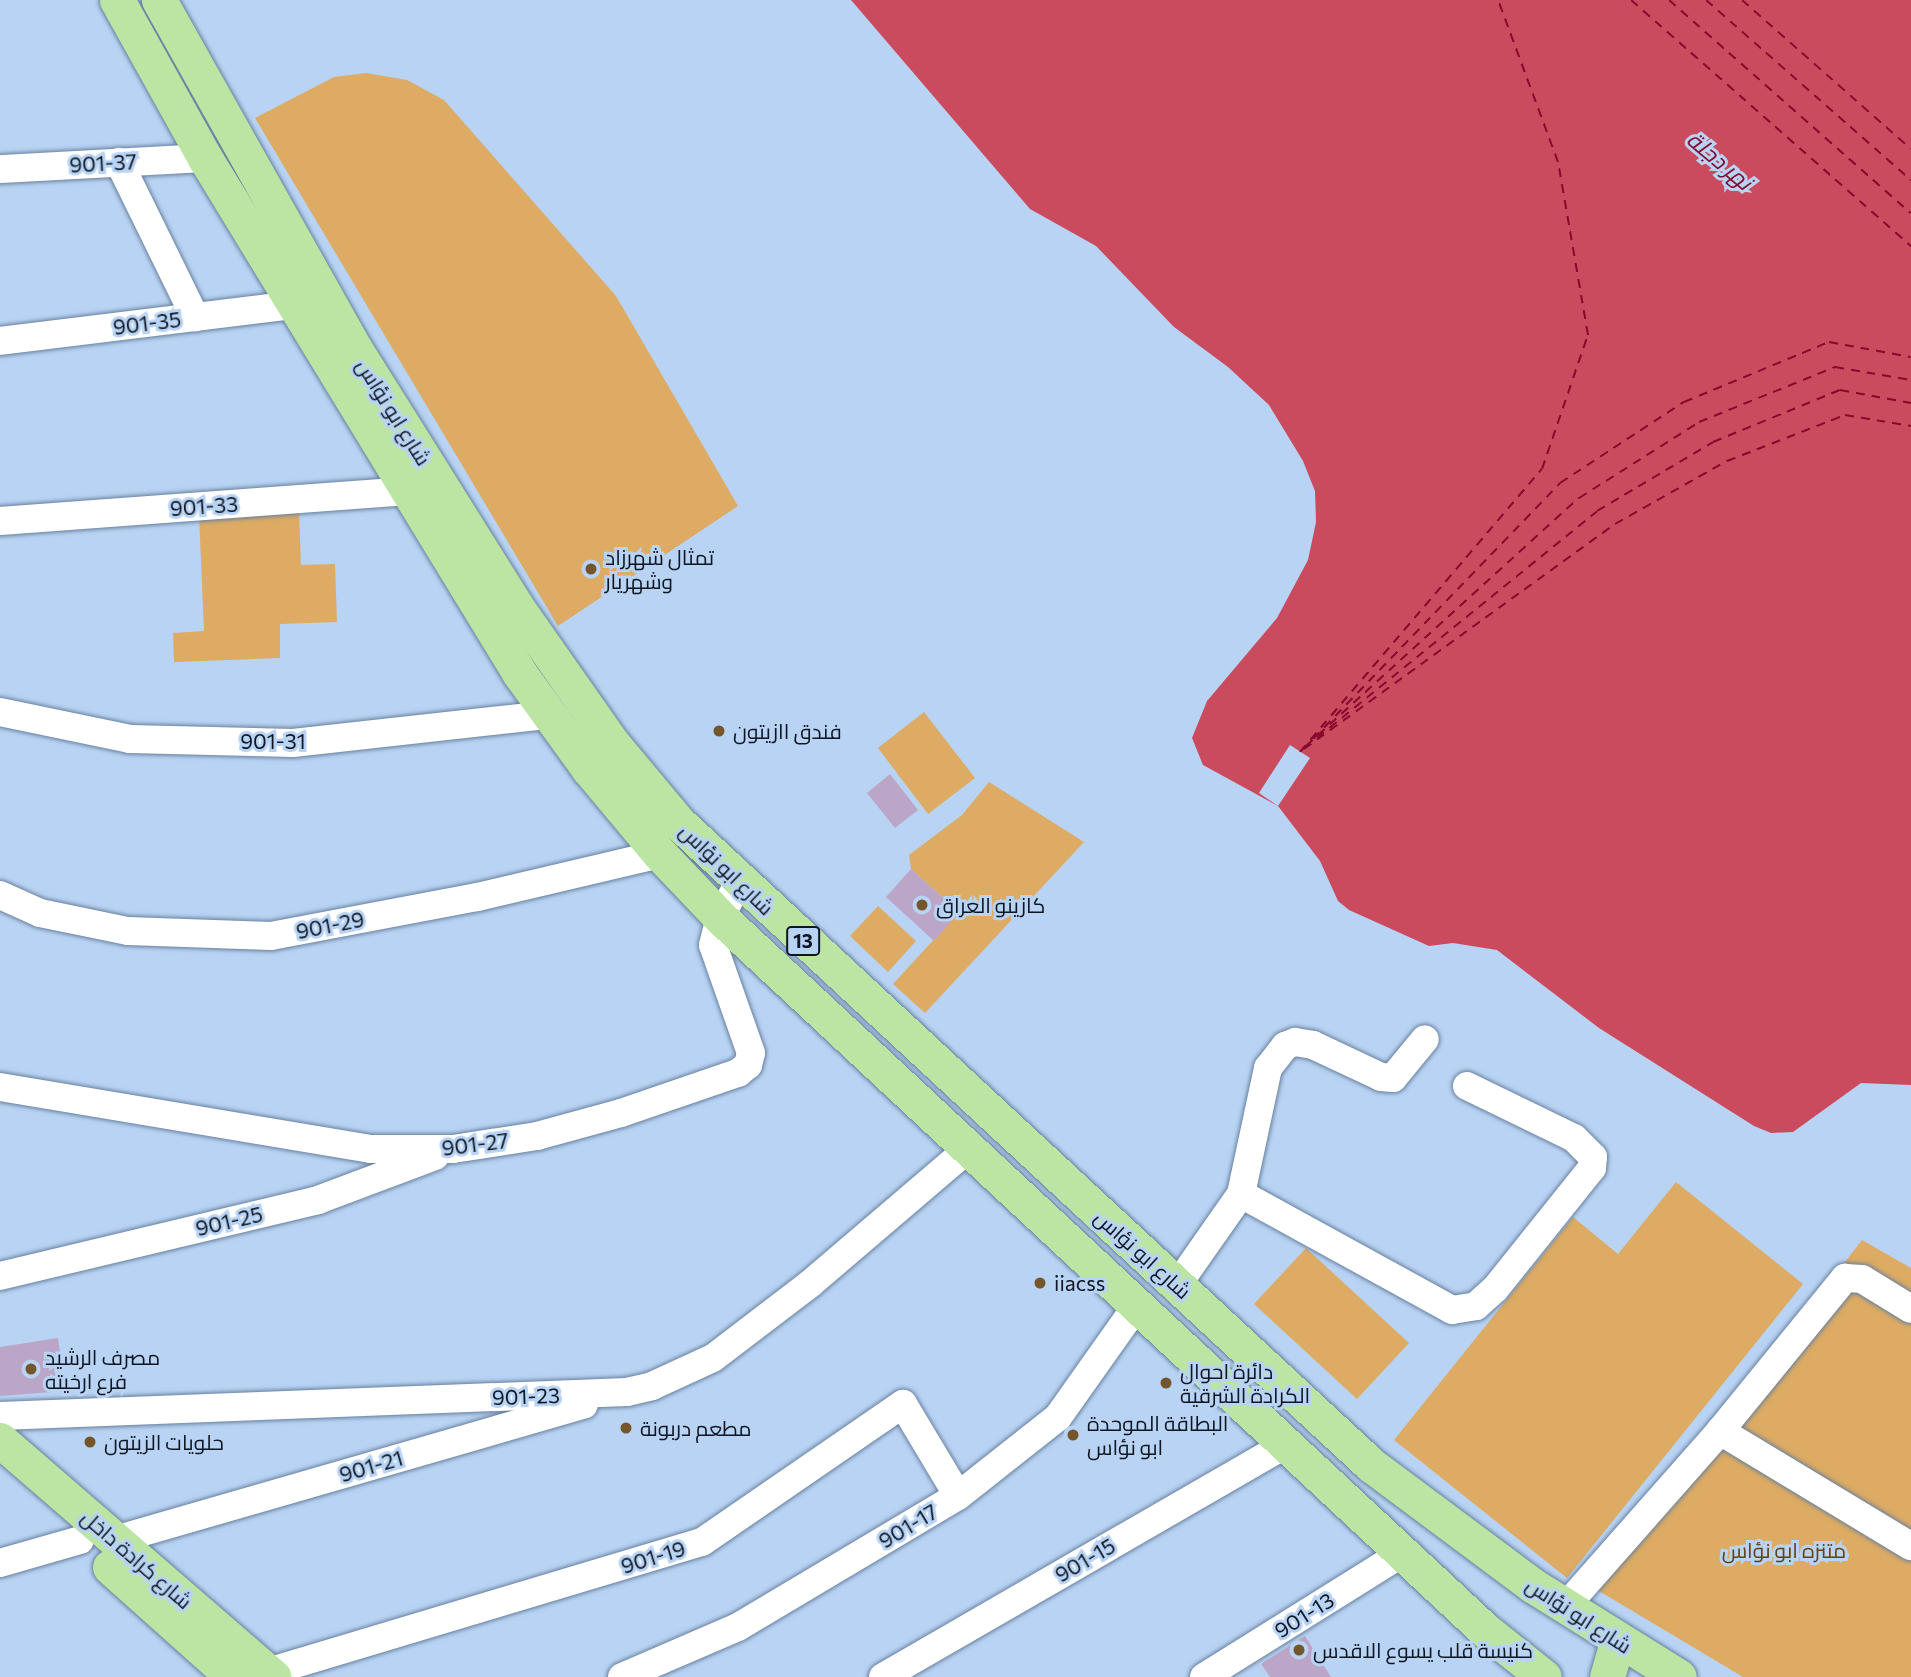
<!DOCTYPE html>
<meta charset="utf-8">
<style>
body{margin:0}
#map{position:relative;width:1911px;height:1677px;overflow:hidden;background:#b9d3f4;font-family:Commissioner,Cairo,sans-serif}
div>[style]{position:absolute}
.green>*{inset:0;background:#ddab63}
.water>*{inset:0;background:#cb4b5e}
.pier>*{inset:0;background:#b9d3f4}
.ferry>*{height:2px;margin-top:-1px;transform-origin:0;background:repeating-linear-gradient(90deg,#86082c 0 9px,transparent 0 16px)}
.building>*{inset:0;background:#bca6c7}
.roads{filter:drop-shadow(0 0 2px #69819f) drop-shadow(0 0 2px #69819f)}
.minor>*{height:28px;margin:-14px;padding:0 14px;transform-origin:14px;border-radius:14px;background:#fff}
.major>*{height:35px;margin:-17.5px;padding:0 17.5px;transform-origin:17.5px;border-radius:17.5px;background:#bce5a4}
.dots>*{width:19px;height:19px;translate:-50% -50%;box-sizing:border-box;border:4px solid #b9d3f4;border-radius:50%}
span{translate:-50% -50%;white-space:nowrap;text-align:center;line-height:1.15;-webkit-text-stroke:6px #b9d3f4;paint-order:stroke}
.shield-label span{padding:2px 5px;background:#b9d3f4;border:2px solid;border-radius:5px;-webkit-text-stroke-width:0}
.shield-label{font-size:19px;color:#0d1621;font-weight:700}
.street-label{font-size:21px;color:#0d1621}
.poi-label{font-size:21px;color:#0d1621}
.left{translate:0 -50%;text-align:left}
.park-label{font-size:21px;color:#624311}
.water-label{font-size:23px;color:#86082c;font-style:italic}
</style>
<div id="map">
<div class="green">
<i style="clip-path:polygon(366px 73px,407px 80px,444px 100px,616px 296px,738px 506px,558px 626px,255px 118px,334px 77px)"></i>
<i style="clip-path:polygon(299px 510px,301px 565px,335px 564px,337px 622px,280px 624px,280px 658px,174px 662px,173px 633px,204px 631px,199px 515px)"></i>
<i style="clip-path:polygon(924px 712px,975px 778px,928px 814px,878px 748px)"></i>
<i style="clip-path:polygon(989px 782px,1084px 842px,925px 1013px,893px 984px,959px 912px,911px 869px,909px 855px,962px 815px)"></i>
<i style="clip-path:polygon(878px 906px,916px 941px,888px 972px,850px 936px)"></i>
<i style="clip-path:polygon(1676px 1182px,1803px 1284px,1567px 1578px,1394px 1440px,1573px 1217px,1618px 1254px)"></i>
<i style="clip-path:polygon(1862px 1240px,1911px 1268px,1911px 1677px,1743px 1677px,1594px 1588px)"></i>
<i style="clip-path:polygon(1306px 1248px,1409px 1343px,1357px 1399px,1254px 1304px)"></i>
</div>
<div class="water">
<i style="clip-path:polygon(851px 0,1911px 0,1911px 1085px,1861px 1083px,1793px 1132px,1771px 1133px,1754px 1126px,1599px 1028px,1497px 950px,1453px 943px,1429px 946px,1349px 910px,1338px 901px,1320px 861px,1278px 806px,1203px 765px,1192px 738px,1207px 701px,1277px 618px,1308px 560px,1316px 522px,1315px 491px,1303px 461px,1269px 405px,1228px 367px,1174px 327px,1096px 246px,1030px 209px)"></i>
</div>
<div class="pier">
<i style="clip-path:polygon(1290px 745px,1310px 758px,1278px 806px,1259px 793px)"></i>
</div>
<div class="ferry">
<i style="left:1631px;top:0;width:373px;rotate:41.3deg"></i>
<i style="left:1669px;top:0;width:322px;rotate:41.4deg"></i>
<i style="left:1706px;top:0;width:273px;rotate:41.3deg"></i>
<i style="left:1742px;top:0;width:225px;rotate:41.4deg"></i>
<i style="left:1317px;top:738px;width:360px;rotate:-39deg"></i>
<i style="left:1597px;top:511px;width:135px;rotate:-30.7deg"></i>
<i style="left:1713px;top:442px;width:137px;rotate:-22.3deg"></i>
<i style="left:1840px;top:390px;width:72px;rotate:10.4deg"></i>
<i style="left:1313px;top:739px;width:356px;rotate:-46deg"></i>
<i style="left:1560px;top:483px;width:148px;rotate:-33.2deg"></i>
<i style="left:1684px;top:402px;width:157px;rotate:-22.5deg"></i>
<i style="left:1829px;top:342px;width:83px;rotate:10.4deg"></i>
<i style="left:1306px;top:746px;width:369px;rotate:-42.3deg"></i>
<i style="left:1579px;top:498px;width:142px;rotate:-32.3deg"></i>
<i style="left:1699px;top:422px;width:147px;rotate:-22deg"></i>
<i style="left:1835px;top:367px;width:77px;rotate:9.7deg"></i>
<i style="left:1304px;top:749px;width:384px;rotate:-35.9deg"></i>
<i style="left:1615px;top:524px;width:129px;rotate:-29.4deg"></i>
<i style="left:1727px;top:461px;width:127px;rotate:-21.3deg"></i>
<i style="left:1845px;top:415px;width:67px;rotate:9.5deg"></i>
<i style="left:1300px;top:752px;width:372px;rotate:-49.5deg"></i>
<i style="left:1542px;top:469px;width:142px;rotate:-71.1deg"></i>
<i style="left:1588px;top:335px;width:176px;rotate:-99.8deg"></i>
<i style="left:1558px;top:162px;width:173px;rotate:-110.3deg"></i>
</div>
<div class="building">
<i style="clip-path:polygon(890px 774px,918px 810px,895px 828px,867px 793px)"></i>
<i style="clip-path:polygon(911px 869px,959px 912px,934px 941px,886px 897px)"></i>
<i style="clip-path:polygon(58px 1338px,65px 1391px,0 1396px,0 1347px)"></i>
<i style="clip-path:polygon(1305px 1636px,1331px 1677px,1270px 1677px,1261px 1664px)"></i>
</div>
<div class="roads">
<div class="minor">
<i style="left:119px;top:162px;width:173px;rotate:63.9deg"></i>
<i style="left:0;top:169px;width:205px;rotate:-3.1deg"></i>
<i style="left:0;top:341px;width:297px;rotate:-7deg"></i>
<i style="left:0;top:521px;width:409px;rotate:-4.2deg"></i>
<i style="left:0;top:712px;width:133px;rotate:11.7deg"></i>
<i style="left:130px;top:739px;width:163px;rotate:1.4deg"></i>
<i style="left:293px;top:743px;width:257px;rotate:-6.3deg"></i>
<i style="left:0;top:895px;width:44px;rotate:24.2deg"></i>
<i style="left:40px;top:913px;width:90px;rotate:11.6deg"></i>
<i style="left:128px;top:931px;width:143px;rotate:2deg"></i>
<i style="left:271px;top:936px;width:211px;rotate:-10.7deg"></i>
<i style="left:478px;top:897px;width:187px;rotate:-13.3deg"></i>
<i style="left:0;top:1087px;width:376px;rotate:9.5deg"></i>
<i style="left:371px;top:1149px;width:82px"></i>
<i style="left:453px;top:1149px;width:85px;rotate:-8.8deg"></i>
<i style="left:537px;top:1136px;width:87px;rotate:-15.3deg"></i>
<i style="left:621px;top:1113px;width:124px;rotate:-18.9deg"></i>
<i style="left:738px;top:1073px;width:13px;rotate:-39deg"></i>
<i style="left:748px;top:1065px;width:12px;rotate:-76deg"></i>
<i style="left:751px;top:1053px;width:114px;rotate:-109.4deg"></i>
<i style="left:713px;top:945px;width:29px;rotate:-76deg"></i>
<i style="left:720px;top:917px;width:39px;rotate:-61deg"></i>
<i style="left:1241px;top:1194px;width:241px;rotate:28.8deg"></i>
<i style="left:1452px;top:1310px;width:24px;rotate:-9deg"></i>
<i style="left:1476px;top:1306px;width:25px;rotate:-42deg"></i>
<i style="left:1495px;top:1289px;width:155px;rotate:-51.3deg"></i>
<i style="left:1592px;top:1168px;width:11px;rotate:-85deg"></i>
<i style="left:1593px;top:1157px;width:27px;rotate:-135deg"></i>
<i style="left:1574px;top:1138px;width:119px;rotate:-154.1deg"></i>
<i style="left:0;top:1276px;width:327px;rotate:-13.4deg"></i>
<i style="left:318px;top:1200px;width:125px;rotate:-20.6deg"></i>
<i style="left:1178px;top:1284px;width:110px;rotate:-55deg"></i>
<i style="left:1241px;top:1194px;width:129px;rotate:-77.9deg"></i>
<i style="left:1268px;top:1068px;width:28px;rotate:-52deg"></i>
<i style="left:1285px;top:1046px;width:11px;rotate:-22deg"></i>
<i style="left:1295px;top:1042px;width:18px;rotate:9deg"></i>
<i style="left:1313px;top:1045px;width:75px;rotate:25.2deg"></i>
<i style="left:1381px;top:1077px;width:12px;rotate:5deg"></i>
<i style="left:1393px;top:1078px;width:50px;rotate:-50.6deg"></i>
<i style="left:0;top:1416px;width:627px;rotate:-2.19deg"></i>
<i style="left:627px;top:1392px;width:26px;rotate:-13deg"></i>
<i style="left:652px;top:1386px;width:67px;rotate:-24.7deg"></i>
<i style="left:713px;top:1358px;width:123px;rotate:-37.4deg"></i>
<i style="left:811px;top:1283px;width:208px;rotate:-40.5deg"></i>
<i style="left:1720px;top:1431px;width:223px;rotate:31.1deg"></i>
<i style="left:115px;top:1540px;width:488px;rotate:-16.1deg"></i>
<i style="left:0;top:1563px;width:83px;rotate:-16deg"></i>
<i style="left:1565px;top:1607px;width:235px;rotate:-48.6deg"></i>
<i style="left:1720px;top:1431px;width:198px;rotate:-50.8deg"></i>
<i style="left:1845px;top:1278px;width:17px;rotate:3deg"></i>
<i style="left:1862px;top:1279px;width:57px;rotate:31.5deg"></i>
<i style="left:268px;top:1672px;width:453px;rotate:-16.7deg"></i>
<i style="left:702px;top:1542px;width:244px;rotate:-34.5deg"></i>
<i style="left:903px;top:1404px;width:107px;rotate:59.1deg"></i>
<i style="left:622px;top:1677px;width:126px;rotate:-23.3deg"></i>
<i style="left:738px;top:1627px;width:256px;rotate:-30.8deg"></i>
<i style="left:958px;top:1496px;width:127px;rotate:-38.3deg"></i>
<i style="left:1058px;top:1417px;width:138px;rotate:-54.7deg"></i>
<i style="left:883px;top:1677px;width:468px;rotate:-30deg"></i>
<i style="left:1204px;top:1677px;width:236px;rotate:-32deg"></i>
</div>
<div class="major">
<i style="left:117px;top:0;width:181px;rotate:60.9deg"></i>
<i style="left:205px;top:158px;width:605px;rotate:58.6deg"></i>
<i style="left:520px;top:674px;width:116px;rotate:54.1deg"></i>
<i style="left:588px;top:768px;width:112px;rotate:50.1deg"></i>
<i style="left:660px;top:854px;width:87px;rotate:46.4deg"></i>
<i style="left:720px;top:917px;width:1046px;rotate:42.99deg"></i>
<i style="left:1485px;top:1630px;width:75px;rotate:38.5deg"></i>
<i style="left:159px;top:0;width:400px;rotate:60.7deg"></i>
<i style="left:355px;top:349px;width:303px;rotate:57.9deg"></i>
<i style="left:516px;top:606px;width:167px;rotate:55deg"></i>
<i style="left:612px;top:743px;width:104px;rotate:50.1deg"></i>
<i style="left:679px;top:823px;width:944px;rotate:42.85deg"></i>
<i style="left:1371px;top:1465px;width:201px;rotate:36.7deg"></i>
<i style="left:1532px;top:1585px;width:173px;rotate:32deg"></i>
<i style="left:0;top:1440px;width:362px;rotate:40.9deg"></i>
<i style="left:110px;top:1567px;width:165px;rotate:41.8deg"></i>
<i style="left:1607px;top:1677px;width:37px;rotate:-74deg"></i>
</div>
</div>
<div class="dots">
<i style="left:591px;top:569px;background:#74562a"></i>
<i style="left:719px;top:731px;background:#74562a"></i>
<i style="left:922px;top:905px;background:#74562a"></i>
<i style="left:1040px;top:1283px;background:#74562a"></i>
<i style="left:31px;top:1369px;background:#74562a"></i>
<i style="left:1166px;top:1383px;background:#74562a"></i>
<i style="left:626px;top:1428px;background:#74562a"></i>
<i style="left:1073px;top:1435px;background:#74562a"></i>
<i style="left:90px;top:1442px;background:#74562a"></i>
<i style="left:1299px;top:1650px;background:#74562a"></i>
</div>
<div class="shield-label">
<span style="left:803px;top:941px">13</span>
</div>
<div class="street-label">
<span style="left:103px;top:163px;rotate:-3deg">901-37</span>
<span style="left:147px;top:323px;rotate:-7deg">901-35</span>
<span style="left:394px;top:412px;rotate:58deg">شارع ابو نؤاس</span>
<span style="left:204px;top:506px;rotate:-4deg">901-33</span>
<span style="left:273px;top:741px">901-31</span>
<span style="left:727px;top:869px;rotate:44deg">شارع ابو نؤاس</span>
<span style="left:330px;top:925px;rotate:-11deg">901-29</span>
<span style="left:475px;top:1144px;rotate:-7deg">901-27</span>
<span style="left:229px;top:1221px;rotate:-13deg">901-25</span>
<span style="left:1143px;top:1254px;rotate:42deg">شارع ابو نؤاس</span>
<span style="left:526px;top:1396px;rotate:-2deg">901-23</span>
<span style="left:371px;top:1466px;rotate:-16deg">901-21</span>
<span style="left:908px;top:1526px;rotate:-31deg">901-17</span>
<span style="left:653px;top:1557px;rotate:-17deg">901-19</span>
<span style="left:137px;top:1559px;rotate:41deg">شارع كرادة داخل</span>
<span style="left:1085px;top:1560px;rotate:-30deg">901-15</span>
<span style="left:1304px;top:1615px;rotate:-32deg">901-13</span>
<span style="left:1579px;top:1615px;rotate:33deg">شارع ابو نؤاس</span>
</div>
<div class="poi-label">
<span class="left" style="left:605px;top:569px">تمثال شهرزاد<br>وشهريار</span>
<span class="left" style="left:733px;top:731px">فندق اازيتون</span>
<span class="left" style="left:936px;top:905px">كازينو العراق</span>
<span class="left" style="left:1054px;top:1283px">iiacss</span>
<span class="left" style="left:45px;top:1369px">مصرف الرشيد<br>فرع ارخيته</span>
<span class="left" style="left:1180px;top:1383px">دائرة احوال<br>الكرادة الشرقية</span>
<span class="left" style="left:1087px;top:1435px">البطاقة الموحدة<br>ابو نؤاس</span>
<span class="left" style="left:640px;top:1428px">مطعم دربونة</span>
<span class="left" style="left:104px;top:1442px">حلويات الزيتون</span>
<span class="left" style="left:1313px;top:1650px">كنيسة قلب يسوع الاقدس</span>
</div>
<div class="park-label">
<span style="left:1784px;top:1550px">متنزه ابو نؤاس</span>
</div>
<div class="water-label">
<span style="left:1720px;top:160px;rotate:40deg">نهر دجلة</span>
</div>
</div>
